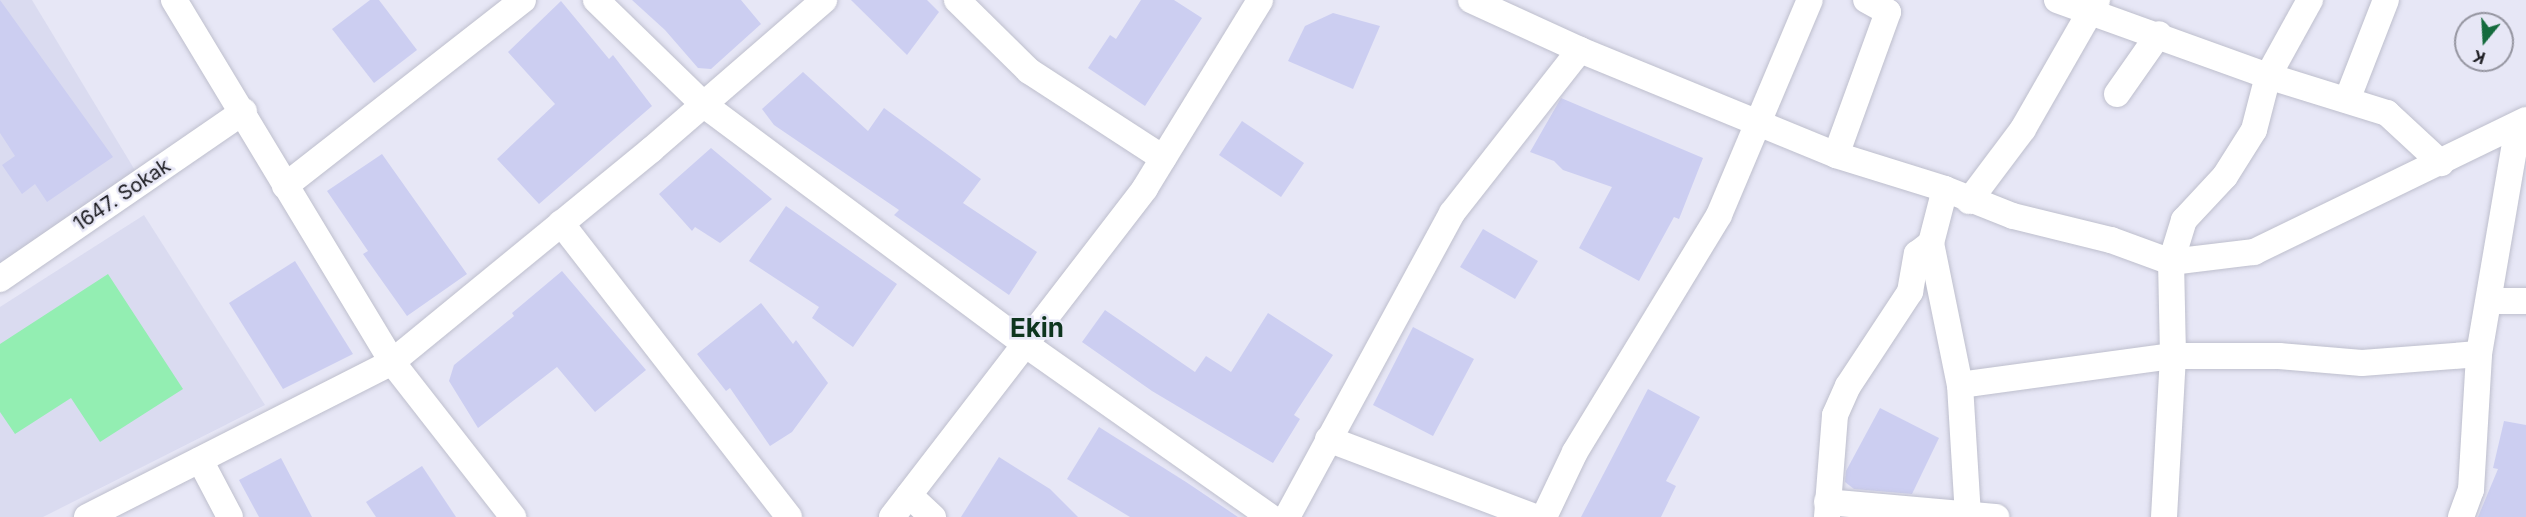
<!DOCTYPE html>
<style>
body{margin:0}
#map{position:relative;width:2526px;height:517px;overflow:hidden;background:#e7e7f6;font-family:Inter,sans-serif}
div>[style]{position:absolute}
.built>*{inset:0;background:#dadbf0}
.green>*{inset:0;background:#93eeb2}
.building>*{inset:0;background:#cccef1}
.roads{filter:drop-shadow(0 0 2px #bebfcd) drop-shadow(0 0 2px #bebfcd)}
.minor>*{height:26px;margin:-13px;padding:0 13px;transform-origin:13px;border-radius:13px;background:#fff}
span{translate:-50% -50%;white-space:nowrap;text-align:center;line-height:1.15;-webkit-text-stroke:5px #e7e7f6;paint-order:stroke}
.street-label{font-size:20px;color:#19191e}
.district-label{font-size:26px;color:#0e351e;font-weight:700}
.north{position:absolute;left:2454px;top:12px;width:60px;height:60px;box-sizing:border-box;background:#e7e7f6;border:2px solid #9595a0;border-radius:50%;rotate:198deg;font-size:16px;font-weight:700;line-height:24px;text-align:center;color:#19191e}
.north::after{content:'';display:block;margin:auto;width:21px;height:27px;background:#156b3d;clip-path:polygon(50% 0,100% 100%,50% 72%,0 100%)}
</style>
<div id="map">
<div class="built">
<i style="clip-path:polygon(0 0,32px 0,136px 172px,0 265px)"></i>
<i style="clip-path:polygon(144px 215px,265px 405px,43px 517px,0 517px,0 307px)"></i>
</div>
<div class="green">
<i style="clip-path:polygon(108px 274px,183px 389px,100px 442px,71px 398px,15px 434px,0 412px,0 344px)"></i>
</div>
<div class="building">
<i style="clip-path:polygon(0 0,113px 157px,47px 202px,35px 184px,22px 194px,2px 165px,15px 156px,0 133px)"></i>
<i style="clip-path:polygon(370px 0,379px 0,417px 50px,374px 83px,332px 29px)"></i>
<i style="clip-path:polygon(632px 0,741px 0,761px 24px,711px 69px,698px 68px,665px 30px)"></i>
<i style="clip-path:polygon(851px 0,927px 0,939px 12px,907px 55px)"></i>
<i style="clip-path:polygon(1141px 0,1174px 0,1202px 18px,1145px 106px,1088px 68px,1110px 35px,1116px 39px)"></i>
<i style="clip-path:polygon(561px 1px,609px 59px,613px 55px,652px 106px,539px 204px,497px 159px,555px 104px,508px 52px)"></i>
<i style="clip-path:polygon(1333px 13px,1380px 26px,1353px 89px,1288px 61px,1305px 26px)"></i>
<i style="clip-path:polygon(803px 72px,868px 131px,884px 108px,981px 179px,963px 203px,1037px 252px,1009px 295px,894px 215px,899px 210px,774px 125px,762px 109px)"></i>
<i style="clip-path:polygon(1561px 98px,1703px 158px,1679px 219px,1674px 217px,1639px 281px,1579px 248px,1612px 187px,1563px 170px,1554px 161px,1530px 152px)"></i>
<i style="clip-path:polygon(1242px 121px,1304px 163px,1281px 197px,1219px 155px)"></i>
<i style="clip-path:polygon(711px 148px,772px 199px,720px 243px,695px 227px,692px 231px,659px 194px)"></i>
<i style="clip-path:polygon(382px 154px,467px 274px,407px 316px,363px 254px,368px 251px,327px 191px)"></i>
<i style="clip-path:polygon(786px 206px,897px 284px,853px 347px,812px 318px,819px 307px,749px 261px)"></i>
<i style="clip-path:polygon(1483px 229px,1538px 261px,1515px 299px,1460px 267px)"></i>
<i style="clip-path:polygon(295px 261px,353px 354px,283px 389px,229px 303px)"></i>
<i style="clip-path:polygon(562px 271px,646px 370px,595px 412px,557px 367px,478px 428px,449px 381px,454px 365px,514px 316px,512px 313px)"></i>
<i style="clip-path:polygon(761px 303px,793px 344px,796px 340px,828px 383px,792px 432px,770px 446px,730px 388px,726px 391px,697px 354px)"></i>
<i style="clip-path:polygon(1105px 310px,1195px 372px,1206px 356px,1231px 372px,1268px 313px,1333px 355px,1294px 415px,1300px 419px,1273px 463px,1152px 391px,1082px 342px)"></i>
<i style="clip-path:polygon(1413px 327px,1474px 359px,1433px 436px,1373px 405px)"></i>
<i style="clip-path:polygon(1648px 389px,1700px 417px,1666px 481px,1676px 486px,1661px 517px,1581px 517px)"></i>
<i style="clip-path:polygon(1880px 408px,1939px 438px,1912px 494px,1854px 489px,1845px 482px,1846px 471px)"></i>
<i style="clip-path:polygon(2504px 421px,2526px 425px,2526px 517px,2478px 517px,2498px 469px,2493px 468px)"></i>
<i style="clip-path:polygon(1099px 427px,1186px 482px,1238px 517px,1130px 517px,1067px 479px)"></i>
<i style="clip-path:polygon(999px 457px,1050px 489px,1078px 517px,961px 517px)"></i>
<i style="clip-path:polygon(281px 458px,312px 517px,259px 517px,239px 480px)"></i>
<i style="clip-path:polygon(422px 466px,456px 517px,376px 517px,366px 502px)"></i>
</div>
<div class="roads">
<div class="minor">
<i style="left:174px;top:0;width:423px;rotate:58.9deg"></i>
<i style="left:392px;top:362px;width:197px;rotate:52deg"></i>
<i style="left:596px;top:0;width:149px;rotate:44.2deg"></i>
<i style="left:703px;top:104px;width:402px;rotate:36.7deg"></i>
<i style="left:1025px;top:344px;width:300px;rotate:35.2deg"></i>
<i style="left:957px;top:0;width:101px;rotate:44.6deg"></i>
<i style="left:1029px;top:71px;width:160px;rotate:33deg"></i>
<i style="left:1471px;top:0;width:120px;rotate:24.6deg"></i>
<i style="left:1580px;top:50px;width:277px;rotate:22.3deg"></i>
<i style="left:1836px;top:155px;width:114px;rotate:17.3deg"></i>
<i style="left:1945px;top:189px;width:73px;rotate:21.7deg"></i>
<i style="left:2013px;top:216px;width:101px;rotate:13.8deg"></i>
<i style="left:2111px;top:240px;width:64px;rotate:20.1deg"></i>
<i style="left:2171px;top:262px;width:84px;rotate:-6.9deg"></i>
<i style="left:2254px;top:252px;width:302px;rotate:-25.9deg"></i>
<i style="left:2057px;top:0;width:224px;rotate:19.8deg"></i>
<i style="left:2268px;top:76px;width:125px;rotate:17.3deg"></i>
<i style="left:2387px;top:113px;width:74px;rotate:42.8deg"></i>
<i style="left:2117px;top:94px;width:73px;rotate:-55deg"></i>
<i style="left:2347px;top:100px;width:107px;rotate:-68.7deg"></i>
<i style="left:1836px;top:155px;width:152px;rotate:-70deg"></i>
<i style="left:1888px;top:12px;width:25px;rotate:-151deg"></i>
<i style="left:285px;top:186px;width:302px;rotate:-38deg"></i>
<i style="left:1945px;top:189px;width:56px;rotate:104.5deg"></i>
<i style="left:1931px;top:243px;width:145px;rotate:78.5deg"></i>
<i style="left:1960px;top:385px;width:132px;rotate:86.5deg"></i>
<i style="left:1969px;top:201px;width:90px;rotate:-53.1deg"></i>
<i style="left:2023px;top:129px;width:149px;rotate:-60.2deg"></i>
<i style="left:561px;top:223px;width:372px;rotate:52.2deg"></i>
<i style="left:0;top:279px;width:296px;rotate:-34.5deg"></i>
<i style="left:2491px;top:301px;width:35px"></i>
<i style="left:1960px;top:385px;width:215px;rotate:-7.8deg"></i>
<i style="left:2173px;top:356px;width:106px"></i>
<i style="left:2279px;top:356px;width:83px;rotate:4.8deg"></i>
<i style="left:2362px;top:363px;width:117px;rotate:-4.4deg"></i>
<i style="left:1328px;top:439px;width:220px;rotate:20.7deg"></i>
<i style="left:200px;top:460px;width:64px;rotate:62.2deg"></i>
<i style="left:909px;top:495px;width:33px;rotate:43deg"></i>
<i style="left:1827px;top:502px;width:170px;rotate:5.1deg"></i>
<i style="left:87px;top:517px;width:342px;rotate:-26.9deg"></i>
<i style="left:392px;top:362px;width:335px;rotate:-39.3deg"></i>
<i style="left:651px;top:150px;width:229px;rotate:-40.9deg"></i>
<i style="left:892px;top:517px;width:415px;rotate:-52.4deg"></i>
<i style="left:1145px;top:188px;width:220px;rotate:-58.5deg"></i>
<i style="left:1287px;top:517px;width:346px;rotate:-61.5deg"></i>
<i style="left:1452px;top:213px;width:207px;rotate:-51.9deg"></i>
<i style="left:1544px;top:517px;width:72px;rotate:-64.5deg"></i>
<i style="left:1575px;top:452px;width:277px;rotate:-58.7deg"></i>
<i style="left:1719px;top:215px;width:233px;rotate:-67.1deg"></i>
<i style="left:1827px;top:517px;width:102px;rotate:-85.5deg"></i>
<i style="left:1835px;top:415px;width:32px;rotate:-66deg"></i>
<i style="left:1848px;top:386px;width:113px;rotate:-56.6deg"></i>
<i style="left:1910px;top:292px;width:39px;rotate:-80deg"></i>
<i style="left:1917px;top:254px;width:18px;rotate:-38deg"></i>
<i style="left:2164px;top:517px;width:161px;rotate:-86.8deg"></i>
<i style="left:2173px;top:356px;width:94px;rotate:-91.2deg"></i>
<i style="left:2171px;top:262px;width:44px;rotate:-72.8deg"></i>
<i style="left:2184px;top:220px;width:60px;rotate:-47deg"></i>
<i style="left:2225px;top:176px;width:54px;rotate:-57.8deg"></i>
<i style="left:2254px;top:130px;width:56px;rotate:-75.5deg"></i>
<i style="left:2268px;top:76px;width:87px;rotate:-61.1deg"></i>
<i style="left:2461px;top:517px;width:29px;rotate:-70deg"></i>
<i style="left:2471px;top:490px;width:136px;rotate:-86.6deg"></i>
<i style="left:2479px;top:354px;width:232px;rotate:-80.3deg"></i>
</div>
</div>
<div class="street-label">
<span style="left:122px;top:195px;rotate:-34deg">1647. Sokak</span>
</div>
<div class="district-label">
<span style="left:1037px;top:328px">Ekin</span>
</div>
<div class="north">K</div>
</div>
